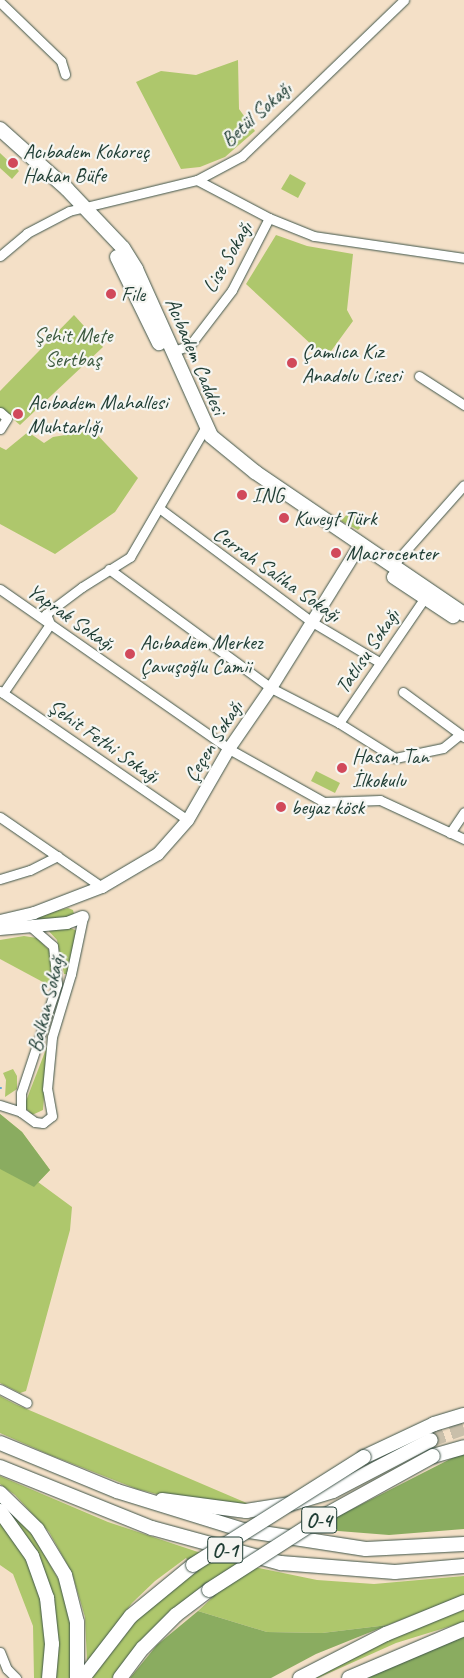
<!DOCTYPE html>
<meta charset="utf-8">
<style>
body{margin:0}
#map{position:relative;width:464px;height:1678px;overflow:hidden;background:#f4e0c7;font-family:Caveat,sans-serif}
div>[style]{position:absolute}
.green>*{inset:0;background:#aec76c}
.forest>*{inset:0;background:#8aac60}
.stream>*{height:2px;margin:-1px;padding:0 1px;transform-origin:1px;border-radius:1px;background:#5faad7}
.trunk-tunnel>*{height:14px;margin-top:-7px;transform-origin:0;background:repeating-linear-gradient(90deg,#c9bfaa 0 14px,transparent 0 21px)}
.roads{filter:drop-shadow(0 0 1px #3f554a) drop-shadow(0 0 1px #3f554a)}
.minor>*{height:9px;margin:-4.5px;padding:0 4.5px;transform-origin:4.5px;border-radius:4.5px;background:#fff}
.secondary>*{height:12px;margin:-6px;padding:0 6px;transform-origin:6px;border-radius:6px;background:#fff}
.primary>*{height:14px;margin:-7px;padding:0 7px;transform-origin:7px;border-radius:7px;background:#fff}
.trunk>*{height:14px;margin:-7px;padding:0 7px;transform-origin:7px;border-radius:7px;background:#fff}
.bridges{filter:drop-shadow(0 0 1px #3f554a) drop-shadow(0 0 1px #3f554a)}
.trunk-bridge>*{height:14px;margin:-7px;padding:0 7px;transform-origin:7px;border-radius:7px;background:#fff}
.dots>*{width:14px;height:14px;translate:-50% -50%;box-sizing:border-box;border:2px solid #f6f6f2;border-radius:50%}
span{translate:-50% -50%;white-space:nowrap;text-align:center;line-height:1.15;-webkit-text-stroke:4.5px #f6f6f2;paint-order:stroke}
.shield-label span{padding:1px 4px;background:#f6f6f2;border:1px solid;border-radius:4px;-webkit-text-stroke-width:0}
.shield-label{font-size:20px;color:#1f3d34;font-weight:700}
.street-label{font-size:21px;color:#1f3d34}
.poi-label{font-size:21px;color:#1f3d34}
.left{translate:0 -50%;text-align:left}
.park-label{font-size:21px;color:#3c593f}
</style>
<div id="map">
<div class="green">
<i style="clip-path:polygon(238px 60px,239px 109px,255px 131px,225px 157px,200px 167px,181px 169px,136px 82px,161px 71px,196px 75px)"></i>
<i style="clip-path:polygon(0 153px,19px 171px,12px 179px,0 168px)"></i>
<i style="clip-path:polygon(290px 174px,306px 183px,298px 198px,281px 189px)"></i>
<i style="clip-path:polygon(276px 235px,307px 246px,353px 254px,347px 310px,353px 321px,326px 358px,246px 284px)"></i>
<i style="clip-path:polygon(74px 315px,103px 347px,20px 425px,0 408px,0 391px)"></i>
<i style="clip-path:polygon(90px 427px,138px 478px,115px 512px,55px 554px,0 524px,0 447px,6px 450px,28px 432px,44px 443px,53px 437px,84px 432px)"></i>
<i style="clip-path:polygon(350px 511px,365px 523px,358px 530px,341px 521px)"></i>
<i style="clip-path:polygon(316px 771px,340px 783px,335px 793px,311px 781px)"></i>
<i style="clip-path:polygon(68px 908px,73px 910px,75px 918px,0 925px)"></i>
<i style="clip-path:polygon(46px 928px,71px 928px,79px 932px,67px 974px,64px 974px,57px 940px)"></i>
<i style="clip-path:polygon(24px 936px,37px 938px,50px 951px,54px 988px,0 959px,0 940px)"></i>
<i style="clip-path:polygon(48px 1044px,43px 1110px,32px 1115px,25px 1107px,26px 1101px)"></i>
<i style="clip-path:polygon(13px 1069px,17px 1076px,17px 1089px,5px 1097px,6px 1080px,3px 1073px)"></i>
<i style="clip-path:polygon(0 1114px,22px 1132px,50px 1170px,38px 1182px,72px 1207px,70px 1230px,26px 1391px,20px 1393px,0 1383px)"></i>
<i style="clip-path:polygon(0 1396px,15px 1404px,249px 1504px,226px 1505px,168px 1497px,137px 1489px,50px 1455px,0 1433px)"></i>
<i style="clip-path:polygon(0 1476px,108px 1522px,225px 1561px,317px 1580px,374px 1584px,464px 1576px,464px 1595px,388px 1625px,322px 1633px,267px 1632px,198px 1611px,213px 1597px,205px 1585px,166px 1615px,112px 1678px,92px 1678px,140px 1616px,197px 1571px,186px 1558px,155px 1581px,132px 1603px,87px 1663px,85px 1617px,72px 1573px,49px 1532px,15px 1495px,0 1484px)"></i>
<i style="clip-path:polygon(0 1501px,31px 1531px,61px 1584px,71px 1623px,70px 1678px,53px 1678px,56px 1654px,29px 1541px)"></i>
<i style="clip-path:polygon(0 1517px,18px 1541px,44px 1600px,46px 1678px,34px 1678px,33px 1626px,13px 1574px,0 1565px)"></i>
<i style="clip-path:polygon(464px 1610px,464px 1622px,396px 1643px,318px 1678px,307px 1678px,393px 1636px)"></i>
</div>
<div class="forest">
<i style="clip-path:polygon(0 1114px,22px 1132px,50px 1170px,34px 1187px,0 1169px)"></i>
<i style="clip-path:polygon(464px 1452px,464px 1529px,389px 1535px,313px 1529px)"></i>
<i style="clip-path:polygon(198px 1611px,267px 1632px,322px 1633px,388px 1625px,316px 1654px,271px 1678px,130px 1678px,157px 1645px)"></i>
<i style="clip-path:polygon(464px 1637px,464px 1678px,365px 1678px,415px 1656px)"></i>
</div>
<div class="stream">
<i style="left:0;top:1088px;width:1px"></i>
</div>
<div class="trunk-tunnel">
<i style="left:431px;top:1440px;width:35px;rotate:-20deg"></i>
</div>
<div class="roads">
<div class="minor">
<i style="left:0;top:2px;width:85px;rotate:44deg"></i>
<i style="left:61px;top:61px;width:14px;rotate:73deg"></i>
<i style="left:197px;top:180px;width:81px;rotate:27.8deg"></i>
<i style="left:269px;top:218px;width:48px;rotate:21.8deg"></i>
<i style="left:314px;top:236px;width:152px;rotate:8.3deg"></i>
<i style="left:0;top:256px;width:35px;rotate:-40deg"></i>
<i style="left:27px;top:233px;width:47px;rotate:-27.6deg"></i>
<i style="left:69px;top:211px;width:132px;rotate:-13.6deg"></i>
<i style="left:197px;top:180px;width:51px;rotate:-28.1deg"></i>
<i style="left:242px;top:156px;width:225px;rotate:-43.9deg"></i>
<i style="left:171px;top:352px;width:20px;rotate:-20deg"></i>
<i style="left:190px;top:345px;width:69px;rotate:-52.6deg"></i>
<i style="left:232px;top:290px;width:81px;rotate:-62.8deg"></i>
<i style="left:419px;top:376px;width:54px;rotate:32.8deg"></i>
<i style="left:0;top:412px;width:9px;rotate:41deg"></i>
<i style="left:7px;top:418px;width:13px;rotate:122deg"></i>
<i style="left:159px;top:508px;width:191px;rotate:36.7deg"></i>
<i style="left:312px;top:622px;width:78px;rotate:30.8deg"></i>
<i style="left:392px;top:566px;width:108px;rotate:-48.4deg"></i>
<i style="left:109px;top:569px;width:201px;rotate:36.3deg"></i>
<i style="left:271px;top:688px;width:76px;rotate:27.2deg"></i>
<i style="left:339px;top:723px;width:66px;rotate:32deg"></i>
<i style="left:395px;top:758px;width:49px;rotate:-11.8deg"></i>
<i style="left:443px;top:748px;width:22px;rotate:-39deg"></i>
<i style="left:0;top:589px;width:279px;rotate:34.9deg"></i>
<i style="left:229px;top:749px;width:109px;rotate:29.2deg"></i>
<i style="left:324px;top:802px;width:56px;rotate:-2deg"></i>
<i style="left:380px;top:800px;width:93px;rotate:24.9deg"></i>
<i style="left:0;top:691px;width:228px;rotate:34.5deg"></i>
<i style="left:403px;top:692px;width:76px;rotate:36.4deg"></i>
<i style="left:3px;top:693px;width:83px;rotate:-55.7deg"></i>
<i style="left:50px;top:624px;width:11px;rotate:-112deg"></i>
<i style="left:46px;top:614px;width:45px;rotate:-36.9deg"></i>
<i style="left:82px;top:587px;width:57px;rotate:-32deg"></i>
<i style="left:130px;top:557px;width:149px;rotate:-59.8deg"></i>
<i style="left:339px;top:723px;width:150px;rotate:-55.6deg"></i>
<i style="left:0;top:817px;width:124px;rotate:34.5deg"></i>
<i style="left:450px;top:833px;width:25px;rotate:-56deg"></i>
<i style="left:0;top:879px;width:31px;rotate:-17deg"></i>
<i style="left:30px;top:870px;width:31px;rotate:-27deg"></i>
<i style="left:0;top:1105px;width:22px;rotate:18deg"></i>
<i style="left:21px;top:1112px;width:17px;rotate:36deg"></i>
<i style="left:35px;top:1122px;width:8px;rotate:7deg"></i>
<i style="left:43px;top:1123px;width:11px;rotate:-38deg"></i>
<i style="left:52px;top:1116px;width:27px;rotate:-100deg"></i>
<i style="left:47px;top:1089px;width:52px;rotate:-84.5deg"></i>
<i style="left:52px;top:1037px;width:66px;rotate:-73.2deg"></i>
<i style="left:71px;top:974px;width:58px;rotate:-78.1deg"></i>
<i style="left:21px;top:1112px;width:19px;rotate:-90deg"></i>
<i style="left:21px;top:1093px;width:115px;rotate:-71.7deg"></i>
<i style="left:57px;top:984px;width:38px;rotate:-96deg"></i>
<i style="left:53px;top:946px;width:30px;rotate:-139deg"></i>
<i style="left:0;top:1389px;width:30px;rotate:27deg"></i>
<i style="left:0;top:1652px;width:18px;rotate:68deg"></i>
<i style="left:7px;top:1669px;width:13px;rotate:45deg"></i>
</div>
<div class="secondary">
<i style="left:0;top:921px;width:35px;rotate:-13deg"></i>
<i style="left:34px;top:913px;width:73px;rotate:-20.9deg"></i>
<i style="left:102px;top:887px;width:65px;rotate:-30.5deg"></i>
<i style="left:158px;top:854px;width:45px;rotate:-48.6deg"></i>
<i style="left:188px;top:820px;width:82px;rotate:-60deg"></i>
<i style="left:229px;top:749px;width:74px;rotate:-55.5deg"></i>
<i style="left:271px;top:688px;width:163px;rotate:-58.1deg"></i>
<i style="left:0;top:929px;width:67px;rotate:-5.1deg"></i>
<i style="left:67px;top:923px;width:17px;rotate:-21deg"></i>
</div>
<div class="primary">
<i style="left:0;top:129px;width:90px;rotate:41.8deg"></i>
<i style="left:67px;top:189px;width:81px;rotate:46.5deg"></i>
<i style="left:123px;top:248px;width:25px;rotate:58deg"></i>
<i style="left:136px;top:269px;width:183px;rotate:65.8deg"></i>
<i style="left:211px;top:436px;width:57px;rotate:39.3deg"></i>
<i style="left:255px;top:472px;width:253px;rotate:34.2deg"></i>
<i style="left:117px;top:257px;width:96px;rotate:64deg"></i>
<i style="left:394px;top:577px;width:71px;rotate:33.5deg"></i>
</div>
<div class="trunk">
<i style="left:0;top:1443px;width:126px;rotate:22.3deg"></i>
<i style="left:117px;top:1491px;width:132px;rotate:17.2deg"></i>
<i style="left:243px;top:1530px;width:124px;rotate:8.8deg"></i>
<i style="left:366px;top:1549px;width:98px;rotate:-2.9deg"></i>
<i style="left:433px;top:1456px;width:32px;rotate:-16deg"></i>
<i style="left:364px;top:1457px;width:77px;rotate:-25.2deg"></i>
<i style="left:434px;top:1424px;width:31px;rotate:-17deg"></i>
<i style="left:0;top:1467px;width:164px;rotate:21.9deg"></i>
<i style="left:152px;top:1528px;width:134px;rotate:15.2deg"></i>
<i style="left:281px;top:1563px;width:114px;rotate:4.5deg"></i>
<i style="left:395px;top:1572px;width:69px;rotate:-5deg"></i>
<i style="left:0;top:1493px;width:52px;rotate:44.2deg"></i>
<i style="left:37px;top:1529px;width:54px;rotate:58.7deg"></i>
<i style="left:65px;top:1575px;width:49px;rotate:75.7deg"></i>
<i style="left:77px;top:1622px;width:56px;rotate:90deg"></i>
<i style="left:162px;top:1500px;width:85px;rotate:7.5deg"></i>
<i style="left:246px;top:1511px;width:45px;rotate:-9deg"></i>
<i style="left:290px;top:1504px;width:45px;rotate:-16.8deg"></i>
<i style="left:333px;top:1491px;width:110px;rotate:-27.5deg"></i>
<i style="left:0;top:1511px;width:55px;rotate:54.6deg"></i>
<i style="left:32px;top:1556px;width:45px;rotate:70.3deg"></i>
<i style="left:47px;top:1598px;width:46px;rotate:83.8deg"></i>
<i style="left:52px;top:1644px;width:34px;rotate:95deg"></i>
<i style="left:83px;top:1678px;width:78px;rotate:-52.3deg"></i>
<i style="left:131px;top:1616px;width:80px;rotate:-39.4deg"></i>
<i style="left:120px;top:1678px;width:38px;rotate:-53deg"></i>
<i style="left:143px;top:1648px;width:47px;rotate:-45deg"></i>
<i style="left:176px;top:1615px;width:41px;rotate:-37.1deg"></i>
<i style="left:300px;top:1678px;width:97px;rotate:-27.1deg"></i>
<i style="left:386px;top:1634px;width:84px;rotate:-22.3deg"></i>
<i style="left:349px;top:1678px;width:125px;rotate:-23.1deg"></i>
</div>
</div>
<div class="bridges">
<div class="trunk-bridge">
<i style="left:193px;top:1565px;width:202px;rotate:-32.3deg"></i>
<i style="left:209px;top:1590px;width:139px;rotate:-32.7deg"></i>
<i style="left:326px;top:1515px;width:122px;rotate:-28.9deg"></i>
</div>
</div>
<div class="dots">
<i style="left:13px;top:163px;background:#d1495b"></i>
<i style="left:111px;top:294px;background:#d1495b"></i>
<i style="left:292px;top:363px;background:#d1495b"></i>
<i style="left:18px;top:414px;background:#d1495b"></i>
<i style="left:242px;top:495px;background:#d1495b"></i>
<i style="left:284px;top:518px;background:#d1495b"></i>
<i style="left:336px;top:553px;background:#d1495b"></i>
<i style="left:130px;top:654px;background:#d1495b"></i>
<i style="left:342px;top:768px;background:#d1495b"></i>
<i style="left:281px;top:807px;background:#d1495b"></i>
</div>
<div class="shield-label">
<span style="left:319px;top:1520px">O-4</span>
<span style="left:225px;top:1550px">O-1</span>
</div>
<div class="street-label">
<span style="left:256px;top:114px;rotate:-42deg">Betül Sokağı</span>
<span style="left:227px;top:257px;rotate:-60deg">Lise Sokağı</span>
<span style="left:196px;top:356px;rotate:67deg">Acıbadem Caddesi</span>
<span style="left:277px;top:574px;rotate:35deg">Cerrah Saliha Sokağı</span>
<span style="left:71px;top:617px;rotate:35deg">Yaprak Sokağı</span>
<span style="left:367px;top:651px;rotate:-56deg">Tatlısu Sokağı</span>
<span style="left:104px;top:741px;rotate:35deg">Şehit Fethi Sokağı</span>
<span style="left:213px;top:741px;rotate:-58deg">Çeçen Sokağı</span>
<span style="left:46px;top:1003px;rotate:-76deg">Balkan Sokağı</span>
</div>
<div class="poi-label">
<span class="left" style="left:23px;top:163px">Acıbadem Kokoreç<br>Hakan Büfe</span>
<span class="left" style="left:121px;top:294px">File</span>
<span class="left" style="left:302px;top:363px">Çamlıca Kız<br>Anadolu Lisesi</span>
<span class="left" style="left:28px;top:414px">Acıbadem Mahallesi<br>Muhtarlığı</span>
<span class="left" style="left:252px;top:495px">ING</span>
<span class="left" style="left:294px;top:518px">Kuveyt Türk</span>
<span class="left" style="left:346px;top:553px">Macrocenter</span>
<span class="left" style="left:140px;top:654px">Acıbadem Merkez<br>Çavuşoğlu Camii</span>
<span class="left" style="left:352px;top:768px">Hasan Tan<br>İlkokulu</span>
<span class="left" style="left:291px;top:807px">beyaz kösk</span>
</div>
<div class="park-label">
<span style="left:73px;top:347px">Şehit Mete<br>Sertbaş</span>
</div>
</div>
